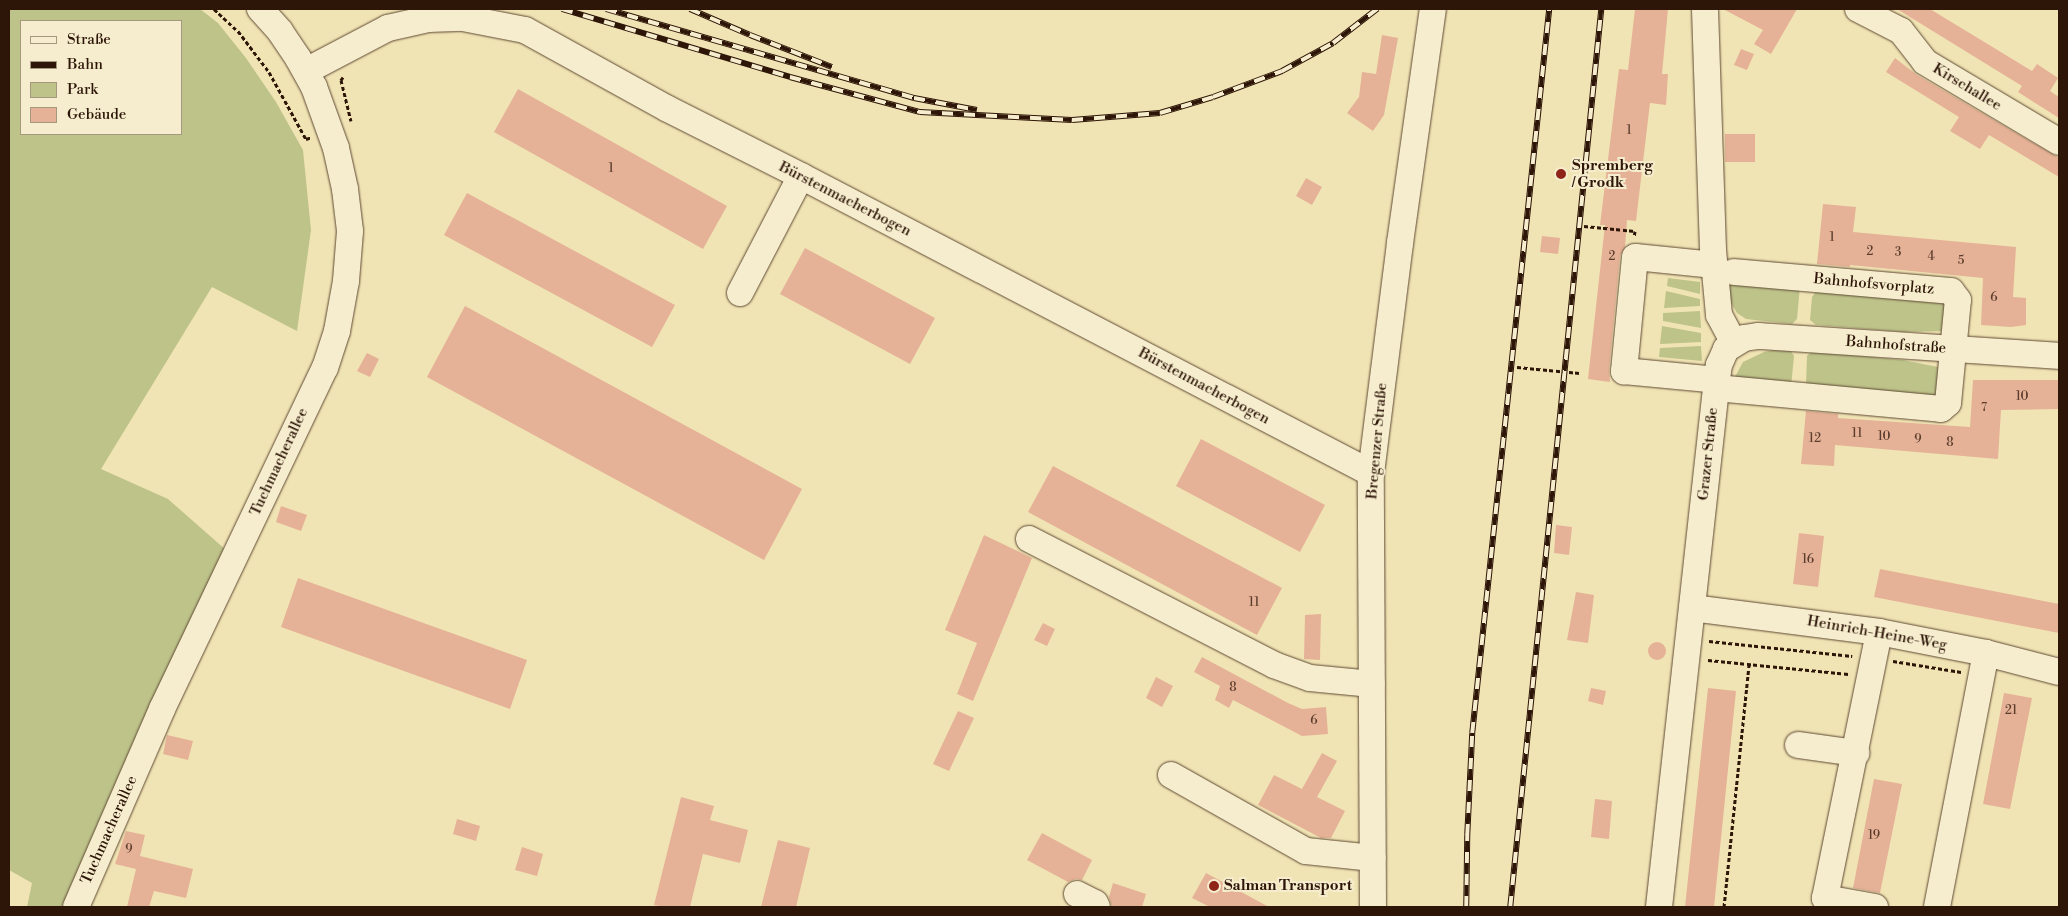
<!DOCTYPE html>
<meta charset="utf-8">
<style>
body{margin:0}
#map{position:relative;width:2068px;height:916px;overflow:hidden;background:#f1e4b4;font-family:"Libre Bodoni",serif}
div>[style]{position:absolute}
.green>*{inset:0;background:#bec38a}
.building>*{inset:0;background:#e5b297}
.round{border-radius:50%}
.path>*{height:3px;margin-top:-1.5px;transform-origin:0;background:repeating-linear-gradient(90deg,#2d1508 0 4px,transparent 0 6.5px)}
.roads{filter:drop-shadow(0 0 1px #5e4933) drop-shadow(0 0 1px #5e4933)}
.minor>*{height:26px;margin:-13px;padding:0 13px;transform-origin:13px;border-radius:13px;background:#f6edce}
.rail>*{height:5.5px;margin-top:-2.75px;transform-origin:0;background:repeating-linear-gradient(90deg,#f6edce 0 11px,#2d1508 0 22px);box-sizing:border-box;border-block:1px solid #2d1508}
.dots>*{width:14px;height:14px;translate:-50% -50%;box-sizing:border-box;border:2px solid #f6edce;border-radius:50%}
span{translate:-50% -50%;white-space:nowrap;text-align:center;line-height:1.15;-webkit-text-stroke:4px #f6edce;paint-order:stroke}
.number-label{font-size:12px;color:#5b3c2c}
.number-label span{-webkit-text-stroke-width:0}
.street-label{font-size:15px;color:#2d1508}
.poi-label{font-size:15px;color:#2d1508;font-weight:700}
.left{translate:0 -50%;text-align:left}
.frame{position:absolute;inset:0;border:10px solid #2d1508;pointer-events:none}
.legend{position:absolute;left:20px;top:20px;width:162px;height:115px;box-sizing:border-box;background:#f6edce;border:1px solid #a6977f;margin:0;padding:6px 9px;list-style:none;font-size:15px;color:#2d1508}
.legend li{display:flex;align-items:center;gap:10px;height:25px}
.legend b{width:25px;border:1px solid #a6977f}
</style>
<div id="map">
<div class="green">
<i style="clip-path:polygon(evenodd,9px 9px,200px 9px,218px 23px,246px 58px,276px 102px,303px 150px,311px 230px,297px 331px,212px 287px,101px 469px,168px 499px,226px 550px,62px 907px,27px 907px,32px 883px,9px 870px,9px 9px,21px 21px,181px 21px,181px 134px,21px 134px,21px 21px)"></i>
<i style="clip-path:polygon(1668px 278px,1700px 282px,1700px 294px,1667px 286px)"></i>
<i style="clip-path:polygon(1728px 279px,1800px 286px,1797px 319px,1792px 324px,1746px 319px,1737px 313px,1730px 301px)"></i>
<i style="clip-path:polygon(1817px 290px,1945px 302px,1946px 331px,1904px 332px,1816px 325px,1810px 320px,1812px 297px)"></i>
<i style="clip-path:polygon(1666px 291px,1700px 299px,1700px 306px,1664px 308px)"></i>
<i style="clip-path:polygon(1700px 311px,1701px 328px,1663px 321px,1663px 313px)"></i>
<i style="clip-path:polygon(1662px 326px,1701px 333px,1701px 342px,1660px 344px)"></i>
<i style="clip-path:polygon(1701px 346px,1702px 361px,1659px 357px,1660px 348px)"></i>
<i style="clip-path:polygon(1778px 349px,1791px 351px,1794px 356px,1791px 387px,1735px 377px,1743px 362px,1764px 352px)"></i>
<i style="clip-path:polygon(1812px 351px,1903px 360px,1943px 368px,1938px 393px,1934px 396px,1806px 385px,1807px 356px)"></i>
</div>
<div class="building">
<i style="clip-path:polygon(1635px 9px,1668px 9px,1662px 74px,1668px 74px,1666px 105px,1650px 103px,1636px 221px,1627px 220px,1625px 247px,1620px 256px,1609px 370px,1610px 382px,1588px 379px,1605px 225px,1600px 225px,1619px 69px,1628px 70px)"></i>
<i style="clip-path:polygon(1723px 9px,1797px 9px,1771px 54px,1754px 44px,1763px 30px)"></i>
<i style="clip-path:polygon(1897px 9px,1930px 9px,2032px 71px,2037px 64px,2058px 78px,2050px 91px,2059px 97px,2059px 118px,2018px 92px,2022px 86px)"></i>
<i style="clip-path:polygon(1382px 35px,1398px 38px,1384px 115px,1373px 131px,1347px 113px,1359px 97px,1362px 72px,1376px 74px)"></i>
<i style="clip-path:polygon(1741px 49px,1754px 54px,1747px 70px,1734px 65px)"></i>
<i style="clip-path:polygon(1895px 58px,1917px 75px,2059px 158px,2059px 177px,1989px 135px,1980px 149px,1950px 131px,1959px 117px,1886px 72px)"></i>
<i style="clip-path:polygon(518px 89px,727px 206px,703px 249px,494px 132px)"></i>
<i style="clip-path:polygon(1725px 134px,1755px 134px,1755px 162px,1725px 162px)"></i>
<i style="clip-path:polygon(1306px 178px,1322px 187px,1312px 205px,1296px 196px)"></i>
<i style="clip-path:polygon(467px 193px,675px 305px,652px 347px,444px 235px)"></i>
<i style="clip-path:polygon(1823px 204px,1856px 207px,1853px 232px,2016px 247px,2013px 297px,2026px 298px,2026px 325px,2011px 327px,1981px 325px,1983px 278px,1850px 265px,1850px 267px,1817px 264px)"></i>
<i style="clip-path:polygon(1542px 236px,1560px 238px,1558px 254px,1540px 252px)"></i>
<i style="clip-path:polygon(805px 248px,935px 318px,910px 364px,780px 294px)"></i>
<i style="clip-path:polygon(465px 306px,802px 489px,764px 560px,427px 377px)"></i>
<i style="clip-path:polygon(367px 353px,379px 359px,370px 377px,357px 371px)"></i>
<i style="clip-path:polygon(1973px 380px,2059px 380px,2059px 409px,2001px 410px,1998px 459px,1835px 445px,1834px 466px,1801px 464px,1806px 411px,1838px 414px,1838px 418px,1970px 427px)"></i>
<i style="clip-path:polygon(1201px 439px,1325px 505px,1300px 552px,1176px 486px)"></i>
<i style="clip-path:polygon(1053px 466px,1282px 588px,1257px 635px,1028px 512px)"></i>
<i style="clip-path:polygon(281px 506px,307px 515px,301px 531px,276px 522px)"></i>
<i style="clip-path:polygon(1556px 525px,1572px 527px,1569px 555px,1554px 553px)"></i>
<i style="clip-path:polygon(1799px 533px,1824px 536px,1818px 587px,1793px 584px)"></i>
<i style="clip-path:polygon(984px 535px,1032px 558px,973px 701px,957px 694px,977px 643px,945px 630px)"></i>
<i style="clip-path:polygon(1880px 569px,2059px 604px,2059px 633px,1874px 597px)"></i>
<i style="clip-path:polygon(298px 578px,527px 660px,510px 709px,281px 627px)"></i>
<i style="clip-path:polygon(1576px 592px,1594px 595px,1588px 643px,1567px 640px)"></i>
<i style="clip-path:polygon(1321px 614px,1320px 660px,1304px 659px,1305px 615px)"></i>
<i style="clip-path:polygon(1043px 623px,1055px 629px,1047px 646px,1034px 640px)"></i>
<i class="round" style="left:1648px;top:642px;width:18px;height:18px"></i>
<i style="clip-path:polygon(1202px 657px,1288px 703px,1302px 709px,1326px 707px,1328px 734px,1302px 736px,1233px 700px,1229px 708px,1215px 700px,1220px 686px,1194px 672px)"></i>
<i style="clip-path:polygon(1156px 677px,1173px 686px,1162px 707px,1146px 698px)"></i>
<i style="clip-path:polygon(1591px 688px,1606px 691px,1603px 705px,1588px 701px)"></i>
<i style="clip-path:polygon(1708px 688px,1736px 691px,1714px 907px,1685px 907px)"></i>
<i style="clip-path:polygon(2004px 693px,2032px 698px,2010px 809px,1983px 804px)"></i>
<i style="clip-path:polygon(958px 711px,974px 718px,949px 771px,933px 764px)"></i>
<i style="clip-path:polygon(167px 735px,193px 741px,188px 760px,163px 754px)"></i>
<i style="clip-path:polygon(1322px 753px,1337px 761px,1317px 797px,1345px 811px,1331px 838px,1321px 838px,1258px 805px,1274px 775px,1302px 789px)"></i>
<i style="clip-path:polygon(1874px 779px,1902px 784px,1880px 893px,1853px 888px)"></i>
<i style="clip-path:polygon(681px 797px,714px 806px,710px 820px,748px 830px,740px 863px,703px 854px,690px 907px,664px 907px,654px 905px)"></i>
<i style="clip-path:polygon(1595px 799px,1612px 801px,1609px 839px,1591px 837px)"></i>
<i style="clip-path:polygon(457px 819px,480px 826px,476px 841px,453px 834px)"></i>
<i style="clip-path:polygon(126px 831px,145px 835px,140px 856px,193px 869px,186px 898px,154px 891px,149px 907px,127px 907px,136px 869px,115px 864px)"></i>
<i style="clip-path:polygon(1042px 833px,1092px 860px,1082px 880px,1076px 879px,1068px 882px,1027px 860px)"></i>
<i style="clip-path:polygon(778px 840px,810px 848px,796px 907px,761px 907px)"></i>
<i style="clip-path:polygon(522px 847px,543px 854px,537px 876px,515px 870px)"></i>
<i style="clip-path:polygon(1206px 873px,1269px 907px,1210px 907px,1192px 898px)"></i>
<i style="clip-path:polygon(1113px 883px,1146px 894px,1142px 907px,1112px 907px,1109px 897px)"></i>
</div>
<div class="path">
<i style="left:214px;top:9px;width:33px;rotate:43deg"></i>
<i style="left:238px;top:31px;width:51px;rotate:52.9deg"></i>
<i style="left:269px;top:72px;width:77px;rotate:61.1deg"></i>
<i style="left:306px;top:139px;width:6px;rotate:-18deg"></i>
<i style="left:343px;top:77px;width:4px;rotate:124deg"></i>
<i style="left:341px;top:80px;width:42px;rotate:76.3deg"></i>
<i style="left:1584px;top:226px;width:51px;rotate:5.6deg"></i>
<i style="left:1635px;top:231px;width:6px;rotate:99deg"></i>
<i style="left:1517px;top:367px;width:63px;rotate:5.4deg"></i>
<i style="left:1709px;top:641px;width:144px;rotate:6deg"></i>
<i style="left:1708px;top:660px;width:141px;rotate:5.7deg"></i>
<i style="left:1893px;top:661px;width:69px;rotate:9.2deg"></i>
<i style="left:1724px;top:907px;width:243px;rotate:-84.1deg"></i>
</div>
<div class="roads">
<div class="minor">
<i style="left:1705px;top:9px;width:241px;rotate:88.1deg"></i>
<i style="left:1713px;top:250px;width:65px;rotate:84.7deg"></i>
<i style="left:1719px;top:315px;width:32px;rotate:62deg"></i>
<i style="left:1858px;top:9px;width:48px;rotate:27.1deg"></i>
<i style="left:1901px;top:31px;width:39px;rotate:52deg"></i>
<i style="left:1925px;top:62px;width:156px;rotate:30.8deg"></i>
<i style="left:306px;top:71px;width:93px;rotate:-27.7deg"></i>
<i style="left:388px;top:28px;width:41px;rotate:-12.7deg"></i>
<i style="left:428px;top:19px;width:35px;rotate:-2deg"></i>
<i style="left:463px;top:18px;width:63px;rotate:11deg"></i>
<i style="left:525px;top:30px;width:163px;rotate:28.9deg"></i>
<i style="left:668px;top:109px;width:149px;rotate:26.7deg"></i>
<i style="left:801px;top:176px;width:643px;rotate:27.52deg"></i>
<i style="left:1714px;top:265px;width:79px;rotate:-174.2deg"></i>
<i style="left:1635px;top:257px;width:115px;rotate:95.5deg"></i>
<i style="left:1624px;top:371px;width:93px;rotate:5.5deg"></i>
<i style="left:740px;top:293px;width:132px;rotate:-62.5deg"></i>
<i style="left:1716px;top:388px;width:226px;rotate:5.3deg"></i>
<i style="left:1941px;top:409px;width:9px;rotate:-41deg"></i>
<i style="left:1948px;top:403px;width:103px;rotate:-84.5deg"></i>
<i style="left:1958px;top:300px;width:11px;rotate:-128deg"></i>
<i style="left:1951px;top:291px;width:218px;rotate:-175deg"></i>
<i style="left:1029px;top:539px;width:276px;rotate:27.2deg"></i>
<i style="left:1274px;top:665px;width:38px;rotate:20deg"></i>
<i style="left:1310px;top:678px;width:62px;rotate:5.5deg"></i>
<i style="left:1692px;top:608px;width:189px;rotate:7.3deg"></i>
<i style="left:1879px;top:632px;width:109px;rotate:11.1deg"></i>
<i style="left:1986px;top:653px;width:75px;rotate:14.6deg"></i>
<i style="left:1798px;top:745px;width:59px;rotate:7.9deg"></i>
<i style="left:1171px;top:775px;width:155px;rotate:29.4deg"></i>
<i style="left:1306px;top:851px;width:67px;rotate:6deg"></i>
<i style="left:1077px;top:894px;width:20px;rotate:27deg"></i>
<i style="left:1095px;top:903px;width:4px;rotate:63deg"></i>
<i style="left:76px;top:907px;width:216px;rotate:-66.5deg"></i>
<i style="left:162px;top:709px;width:378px;rotate:-64.5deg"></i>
<i style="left:325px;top:368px;width:39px;rotate:-72deg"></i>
<i style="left:337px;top:331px;width:51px;rotate:-79.8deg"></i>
<i style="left:346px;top:281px;width:50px;rotate:-85.4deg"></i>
<i style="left:350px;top:231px;width:42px;rotate:-96.8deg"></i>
<i style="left:345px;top:189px;width:42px;rotate:-102.4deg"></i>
<i style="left:336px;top:148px;width:65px;rotate:-109.8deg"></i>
<i style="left:314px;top:87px;width:33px;rotate:-119deg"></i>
<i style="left:298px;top:58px;width:32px;rotate:-124deg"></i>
<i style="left:280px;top:31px;width:30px;rotate:-132deg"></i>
<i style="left:1373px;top:907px;width:434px;rotate:-90.3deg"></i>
<i style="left:1371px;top:473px;width:232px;rotate:-82.8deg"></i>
<i style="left:1400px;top:243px;width:236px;rotate:-82deg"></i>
<i style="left:1659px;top:907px;width:522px;rotate:-83.73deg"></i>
<i style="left:1716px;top:388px;width:23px;rotate:-83deg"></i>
<i style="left:1719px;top:365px;width:17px;rotate:-66deg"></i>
<i style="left:1726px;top:349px;width:21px;rotate:-31deg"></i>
<i style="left:1744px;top:338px;width:15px;rotate:-8deg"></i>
<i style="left:1759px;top:336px;width:301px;rotate:3.8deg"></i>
<i style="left:1875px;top:907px;width:51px;rotate:-169.8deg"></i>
<i style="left:1825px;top:898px;width:271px;rotate:-78.5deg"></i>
<i style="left:1937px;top:907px;width:259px;rotate:-79.1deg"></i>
</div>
</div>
<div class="rail">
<i style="left:562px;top:9px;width:238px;rotate:16.6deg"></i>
<i style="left:790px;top:77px;width:135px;rotate:15.1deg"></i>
<i style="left:920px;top:112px;width:152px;rotate:3deg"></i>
<i style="left:1072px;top:120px;width:88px;rotate:-4.5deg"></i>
<i style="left:1160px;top:113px;width:55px;rotate:-16.8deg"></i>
<i style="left:1213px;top:97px;width:74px;rotate:-20.6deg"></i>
<i style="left:1282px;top:71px;width:58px;rotate:-28.8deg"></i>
<i style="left:1333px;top:43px;width:56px;rotate:-37.7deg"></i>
<i style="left:606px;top:9px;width:321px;rotate:16.1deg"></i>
<i style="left:914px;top:98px;width:64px;rotate:10.8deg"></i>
<i style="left:690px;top:9px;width:65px;rotate:23.4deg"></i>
<i style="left:750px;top:35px;width:88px;rotate:21.3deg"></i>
<i style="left:1466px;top:907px;width:72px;rotate:-89.2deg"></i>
<i style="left:1467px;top:835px;width:102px;rotate:-87.2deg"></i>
<i style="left:1472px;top:733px;width:728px;rotate:-83.93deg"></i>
<i style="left:1510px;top:907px;width:903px;rotate:-84.21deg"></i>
</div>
<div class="dots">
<i style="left:1561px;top:174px;background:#8f2418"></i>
<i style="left:1214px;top:886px;background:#8f2418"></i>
</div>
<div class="number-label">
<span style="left:1629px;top:131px">1</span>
<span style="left:611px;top:169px">1</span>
<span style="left:1832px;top:238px">1</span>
<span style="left:1870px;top:252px">2</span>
<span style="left:1898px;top:253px">3</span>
<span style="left:1612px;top:257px">2</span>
<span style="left:1931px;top:257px">4</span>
<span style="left:1961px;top:261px">5</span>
<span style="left:1994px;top:298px">6</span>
<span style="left:2022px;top:397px">10</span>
<span style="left:1984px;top:408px">7</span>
<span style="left:1857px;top:434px">11</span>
<span style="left:1884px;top:437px">10</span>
<span style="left:1815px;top:439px">12</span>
<span style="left:1918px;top:440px">9</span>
<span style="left:1950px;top:443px">8</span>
<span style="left:1808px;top:560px">16</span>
<span style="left:1254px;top:603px">11</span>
<span style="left:1233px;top:688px">8</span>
<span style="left:2011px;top:711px">21</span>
<span style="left:1314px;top:721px">6</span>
<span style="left:1874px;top:836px">19</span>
<span style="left:129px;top:850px">9</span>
</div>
<div class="street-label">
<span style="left:1967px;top:87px;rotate:31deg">Kirschallee</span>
<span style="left:845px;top:199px;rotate:27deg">Bürstenmacherbogen</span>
<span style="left:1874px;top:284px;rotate:5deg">Bahnhofsvorplatz</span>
<span style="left:1896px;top:345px;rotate:4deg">Bahnhofstraße</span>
<span style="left:1204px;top:386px;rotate:28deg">Bürstenmacherbogen</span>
<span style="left:1377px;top:441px;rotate:-85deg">Bregenzer Straße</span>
<span style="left:1708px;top:454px;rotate:-84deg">Grazer Straße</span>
<span style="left:279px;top:462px;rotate:-65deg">Tuchmacherallee</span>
<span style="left:1877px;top:633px;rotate:10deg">Heinrich-Heine-Weg</span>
<span style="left:109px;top:830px;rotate:-66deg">Tuchmacherallee</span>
</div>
<div class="poi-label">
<span class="left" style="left:1572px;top:174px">Spremberg<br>/ Grodk</span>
<span class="left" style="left:1224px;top:886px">Salman Transport</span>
</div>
<div class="frame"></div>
<ul class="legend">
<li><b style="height:6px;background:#f6edce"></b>Straße</li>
<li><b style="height:6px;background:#2d1508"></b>Bahn</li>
<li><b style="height:14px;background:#bec38a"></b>Park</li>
<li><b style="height:14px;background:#e5b297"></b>Gebäude</li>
</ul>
</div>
